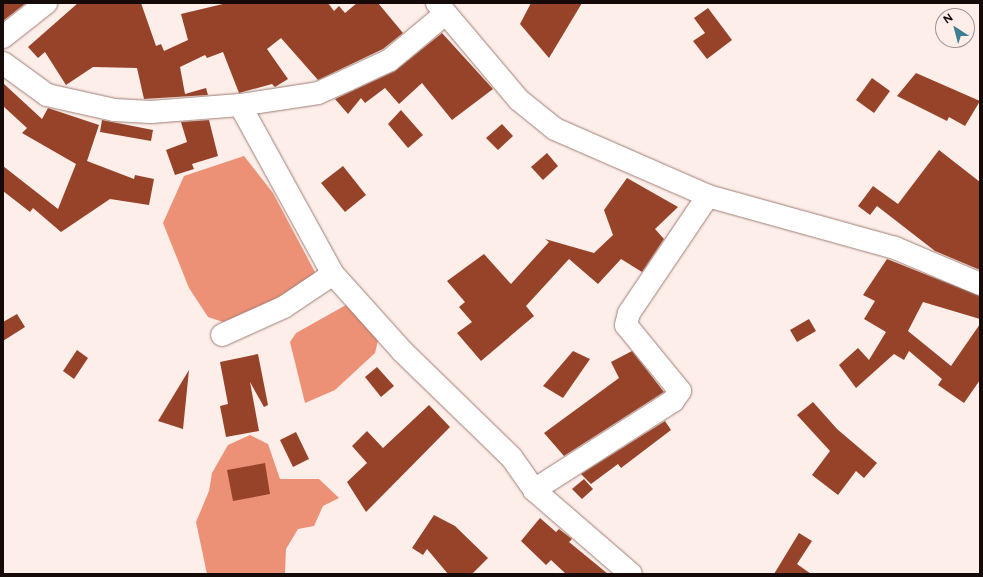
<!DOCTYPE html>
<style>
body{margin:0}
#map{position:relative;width:983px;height:577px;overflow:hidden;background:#fdeeea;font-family:Figtree,sans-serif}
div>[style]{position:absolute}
.water>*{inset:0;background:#ed9176}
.building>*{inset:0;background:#96432a}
.roads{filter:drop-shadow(0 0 1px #9e7e74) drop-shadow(0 0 1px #9e7e74)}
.minor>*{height:22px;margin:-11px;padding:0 11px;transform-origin:11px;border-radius:11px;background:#fff}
.major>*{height:22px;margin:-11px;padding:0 11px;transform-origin:11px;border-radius:11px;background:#fff}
span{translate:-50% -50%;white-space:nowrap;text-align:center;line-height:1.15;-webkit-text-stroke:4px #fdeeea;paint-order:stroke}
.frame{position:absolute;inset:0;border:4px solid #150a07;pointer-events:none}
.north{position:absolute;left:935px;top:8px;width:40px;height:40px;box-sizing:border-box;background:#fdeeea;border:1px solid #a0938f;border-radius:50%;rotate:324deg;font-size:11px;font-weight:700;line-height:16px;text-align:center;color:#150a07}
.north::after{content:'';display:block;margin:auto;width:14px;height:18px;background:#3d7f90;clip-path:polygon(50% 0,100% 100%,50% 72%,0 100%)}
</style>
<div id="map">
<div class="water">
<i style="clip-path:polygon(244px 156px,273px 193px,316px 274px,272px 301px,223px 322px,208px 317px,189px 288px,163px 223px,184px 176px)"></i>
<i style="clip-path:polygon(346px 305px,380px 332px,375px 353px,335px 390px,305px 403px,290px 342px,296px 333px)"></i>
<i style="clip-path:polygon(250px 435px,268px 444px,280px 479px,319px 479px,339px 498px,323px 506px,314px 526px,298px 529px,286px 549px,285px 574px,207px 574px,196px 522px,209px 491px,212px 473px,228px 445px)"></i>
</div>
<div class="building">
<i style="clip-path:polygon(3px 3px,26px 3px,3px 21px)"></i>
<i style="clip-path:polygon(78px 3px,141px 3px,156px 46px,161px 44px,164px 51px,188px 40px,181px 14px,227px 3px,328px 3px,334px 11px,339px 6px,345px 13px,357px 3px,378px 3px,403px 33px,383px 49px,318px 80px,281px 38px,267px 49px,288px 79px,275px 87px,272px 84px,239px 93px,223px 52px,207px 58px,205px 55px,180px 67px,185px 94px,206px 88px,208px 95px,144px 99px,137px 68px,93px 67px,66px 85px,45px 52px,38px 58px,28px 47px)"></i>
<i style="clip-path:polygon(531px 3px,582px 3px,549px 58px,520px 24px)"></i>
<i style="clip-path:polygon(708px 8px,732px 40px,707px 59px,693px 41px,705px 33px,694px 18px)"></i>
<i style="clip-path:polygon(442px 33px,493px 89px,452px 120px,422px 83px,399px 104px,385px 88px,365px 103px,361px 98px,348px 114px,335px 99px,395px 71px)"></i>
<i style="clip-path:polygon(916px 73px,980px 101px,965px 126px,949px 117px,947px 121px,897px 96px)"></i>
<i style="clip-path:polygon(872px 78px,890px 91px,874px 113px,856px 100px)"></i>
<i style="clip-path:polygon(3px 83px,42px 119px,48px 108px,99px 125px,87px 161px,134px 179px,135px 175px,154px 179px,149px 205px,110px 199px,61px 232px,33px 208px,30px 212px,3px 191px,3px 166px,58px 209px,76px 164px,22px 133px,27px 128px,3px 106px)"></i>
<i style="clip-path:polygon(401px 110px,423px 135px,408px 148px,388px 124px)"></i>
<i style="clip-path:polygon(102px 120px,153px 130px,151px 141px,100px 132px)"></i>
<i style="clip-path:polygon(209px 120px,218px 156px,192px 164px,194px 169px,175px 175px,166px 150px,187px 142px,181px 122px)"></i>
<i style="clip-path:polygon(502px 124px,513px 136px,498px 150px,486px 138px)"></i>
<i style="clip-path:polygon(939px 150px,980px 182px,980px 270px,935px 251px,877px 206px,870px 215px,858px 206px,873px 186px,898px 204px)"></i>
<i style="clip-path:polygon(547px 153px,558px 166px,543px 180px,531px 167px)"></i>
<i style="clip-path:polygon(343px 166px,366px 195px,345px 212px,321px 183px)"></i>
<i style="clip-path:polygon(627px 178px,678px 207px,655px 229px,664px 239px,642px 272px,621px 259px,598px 284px,569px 259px,526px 306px,534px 316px,481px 361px,457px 333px,472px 322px,459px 307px,465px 302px,447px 281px,484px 254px,511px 284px,549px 242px,545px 239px,594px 253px,613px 235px,604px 210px)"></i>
<i style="clip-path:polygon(887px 259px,980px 296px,980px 319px,923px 302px,908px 331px,951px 366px,980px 324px,980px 380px,964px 403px,938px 385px,942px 379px,909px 351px,904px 360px,894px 354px,856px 388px,839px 365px,858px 348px,869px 360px,886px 332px,864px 319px,875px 301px,863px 295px)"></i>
<i style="clip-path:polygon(17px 314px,25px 327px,3px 341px,3px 322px)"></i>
<i style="clip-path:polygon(809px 319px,816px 331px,797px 342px,790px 330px)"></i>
<i style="clip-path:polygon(77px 350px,88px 358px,74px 379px,63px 371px)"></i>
<i style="clip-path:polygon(573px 351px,590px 359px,563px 398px,543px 386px)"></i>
<i style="clip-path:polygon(632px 351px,664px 392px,564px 456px,544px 433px,619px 378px,611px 362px)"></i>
<i style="clip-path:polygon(258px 354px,268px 405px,264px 407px,250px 382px,259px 431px,226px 437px,220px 406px,228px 404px,220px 362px)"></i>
<i style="clip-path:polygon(377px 367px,394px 386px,381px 397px,365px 377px)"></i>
<i style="clip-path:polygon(189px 370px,183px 429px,158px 421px)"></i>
<i style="clip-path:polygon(813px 402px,837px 429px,877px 463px,864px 478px,856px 471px,838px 495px,812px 475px,830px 451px,797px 415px)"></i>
<i style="clip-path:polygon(429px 405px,450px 427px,366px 512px,347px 482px,367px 463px,352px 446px,367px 431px,383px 448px)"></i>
<i style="clip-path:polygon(665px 421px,671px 430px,621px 468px,618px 464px,591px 484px,581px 474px)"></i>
<i style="clip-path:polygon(296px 432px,309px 459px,293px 467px,280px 440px)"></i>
<i style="clip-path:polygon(265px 463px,270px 494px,233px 501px,227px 470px)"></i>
<i style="clip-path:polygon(584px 479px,593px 489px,582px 499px,572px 489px)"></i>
<i style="clip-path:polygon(434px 515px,455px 526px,488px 558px,472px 574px,448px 574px,427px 549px,423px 555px,412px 548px)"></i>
<i style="clip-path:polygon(540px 518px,556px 532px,559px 529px,572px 539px,569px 542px,608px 574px,566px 574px,551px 560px,546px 565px,521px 541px)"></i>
<i style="clip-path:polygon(799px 533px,812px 541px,797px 564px,811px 574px,774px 574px)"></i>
</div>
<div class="roads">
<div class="minor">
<i style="left:437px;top:3px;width:127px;rotate:49.8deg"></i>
<i style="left:519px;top:100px;width:46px;rotate:38.9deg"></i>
<i style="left:555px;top:129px;width:167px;rotate:23.6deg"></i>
<i style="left:708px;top:196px;width:194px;rotate:15.5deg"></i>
<i style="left:895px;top:248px;width:92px;rotate:23deg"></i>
<i style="left:3px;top:63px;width:54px;rotate:36deg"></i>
<i style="left:47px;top:95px;width:69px;rotate:12.6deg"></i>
<i style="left:114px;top:110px;width:37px;rotate:3deg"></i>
<i style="left:151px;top:112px;width:89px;rotate:-4.5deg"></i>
<i style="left:240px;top:105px;width:193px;rotate:61.2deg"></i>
<i style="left:333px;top:274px;width:103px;rotate:48.1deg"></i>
<i style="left:402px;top:351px;width:153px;rotate:44.2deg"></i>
<i style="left:512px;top:458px;width:39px;rotate:55deg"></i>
<i style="left:534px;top:490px;width:128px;rotate:40.9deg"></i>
<i style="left:240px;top:105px;width:79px;rotate:-8.7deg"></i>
<i style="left:318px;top:93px;width:32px;rotate:-24deg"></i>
<i style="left:347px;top:80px;width:47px;rotate:-24.9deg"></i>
<i style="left:390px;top:60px;width:72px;rotate:-39.9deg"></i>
<i style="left:222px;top:335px;width:68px;rotate:-24.3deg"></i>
<i style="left:284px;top:307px;width:59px;rotate:-34deg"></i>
<i style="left:534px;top:490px;width:165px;rotate:-32.6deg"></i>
<i style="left:673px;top:401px;width:12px;rotate:-55deg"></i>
<i style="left:680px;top:391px;width:85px;rotate:-129.3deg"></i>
<i style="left:626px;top:325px;width:12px;rotate:-76deg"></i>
<i style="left:629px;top:313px;width:141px;rotate:-56deg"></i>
</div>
<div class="major">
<i style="left:3px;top:37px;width:55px;rotate:-38.3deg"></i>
</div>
</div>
<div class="frame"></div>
<div class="north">N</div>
</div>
